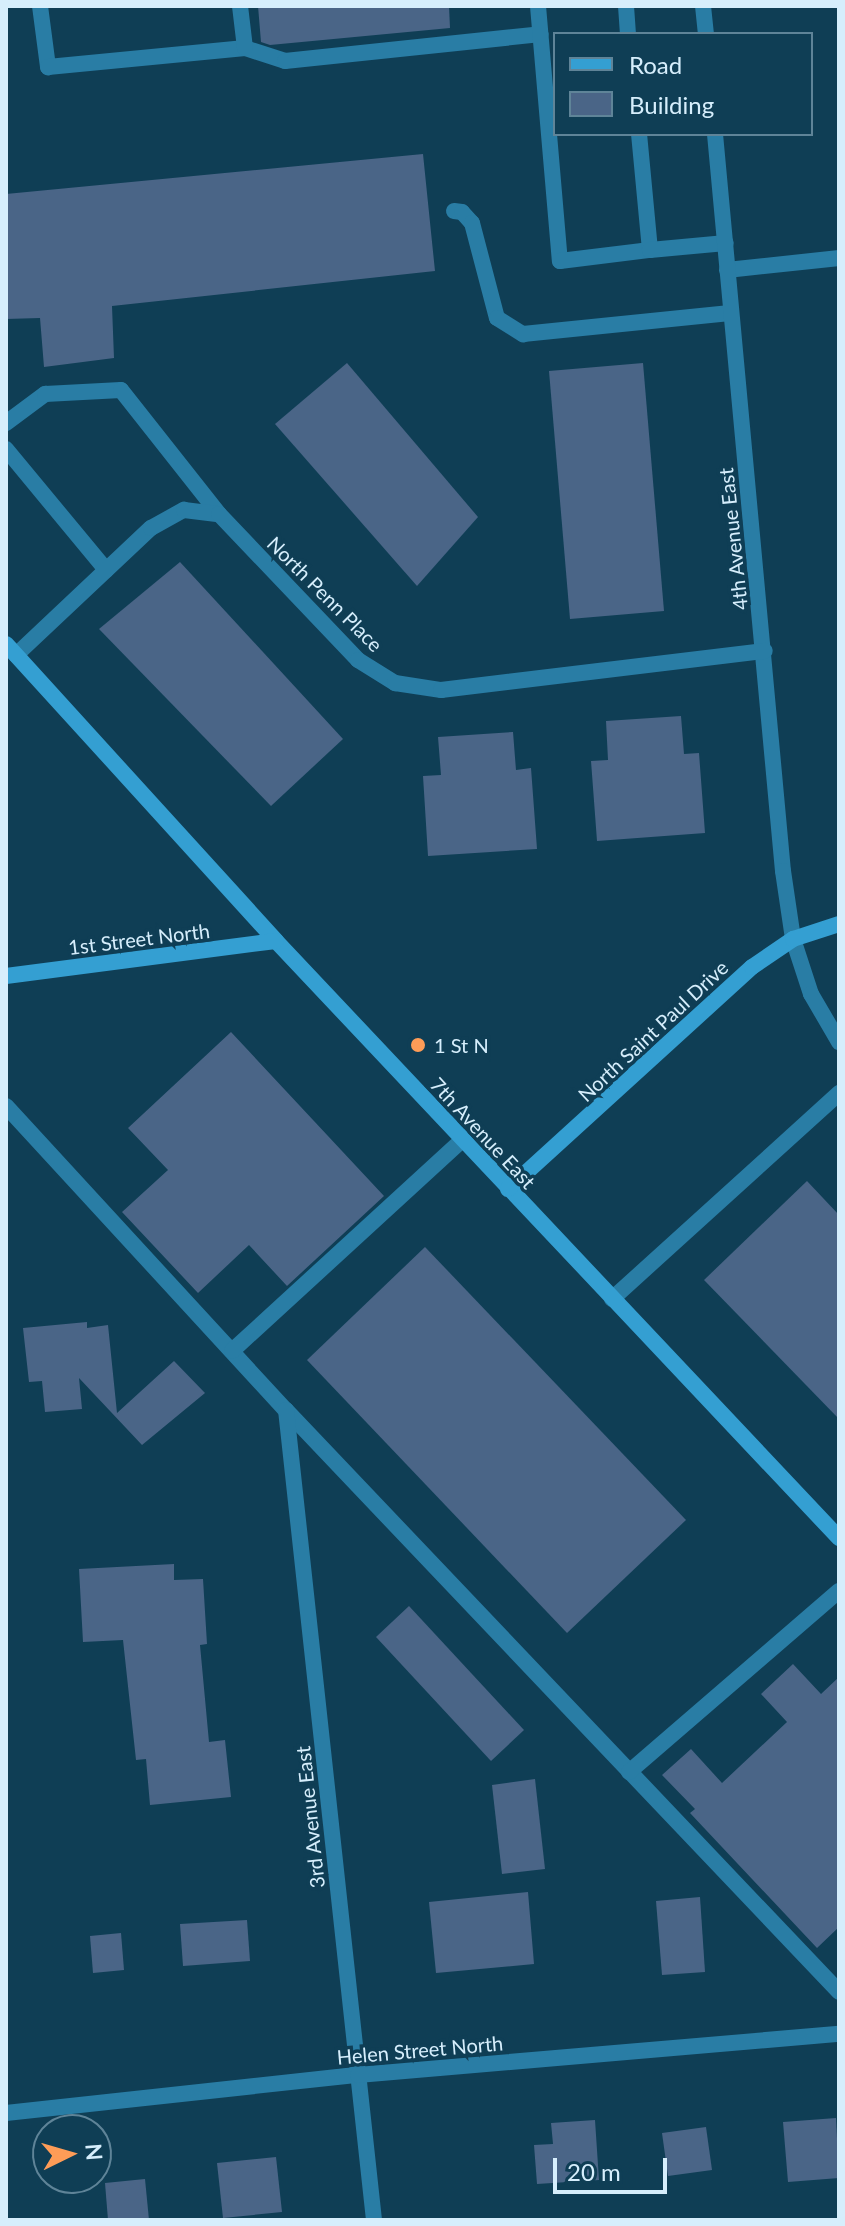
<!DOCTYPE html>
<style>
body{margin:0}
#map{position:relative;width:845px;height:2226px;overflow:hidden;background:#0f3e55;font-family:Lato,sans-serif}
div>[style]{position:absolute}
.building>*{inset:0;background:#4a6587}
.lane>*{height:16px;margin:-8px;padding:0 8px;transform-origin:8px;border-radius:8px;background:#297da5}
.street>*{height:16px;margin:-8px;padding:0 8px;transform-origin:8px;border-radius:8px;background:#297da5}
.secondary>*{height:16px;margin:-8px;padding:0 8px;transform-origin:8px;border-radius:8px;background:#349fd2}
.dots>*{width:22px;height:22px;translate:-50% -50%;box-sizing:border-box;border:4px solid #0f3e55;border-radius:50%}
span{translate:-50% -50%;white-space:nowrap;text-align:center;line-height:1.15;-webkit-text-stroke:7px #0f3e55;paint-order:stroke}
.street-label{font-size:20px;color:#d6eefc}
.poi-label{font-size:20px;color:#d6eefc}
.left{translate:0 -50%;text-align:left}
.frame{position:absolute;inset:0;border:8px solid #d6eefc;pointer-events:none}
.legend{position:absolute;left:553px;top:32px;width:260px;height:104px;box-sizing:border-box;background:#0f3e55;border:2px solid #5f8498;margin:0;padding:10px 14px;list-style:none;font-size:24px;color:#d6eefc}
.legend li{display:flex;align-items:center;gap:16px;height:40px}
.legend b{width:40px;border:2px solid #5f8498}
.north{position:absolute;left:32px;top:2114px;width:80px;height:80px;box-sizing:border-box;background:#0f3e55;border:2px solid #5f8498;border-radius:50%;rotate:85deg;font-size:22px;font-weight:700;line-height:32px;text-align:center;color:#d6eefc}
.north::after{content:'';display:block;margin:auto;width:28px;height:36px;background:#fe9c57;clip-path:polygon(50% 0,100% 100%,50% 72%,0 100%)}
.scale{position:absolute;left:553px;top:2158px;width:114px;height:36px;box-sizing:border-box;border:4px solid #d6eefc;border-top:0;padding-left:10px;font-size:24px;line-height:28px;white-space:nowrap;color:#d6eefc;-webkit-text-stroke:6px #0f3e55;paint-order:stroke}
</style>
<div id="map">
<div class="building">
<i style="clip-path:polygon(258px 6px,449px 6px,450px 28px,270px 45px,261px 42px)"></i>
<i style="clip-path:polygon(423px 154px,435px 271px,112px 306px,114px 358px,44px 367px,40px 318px,6px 319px,6px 194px)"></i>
<i style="clip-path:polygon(347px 363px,478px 517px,417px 586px,275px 424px)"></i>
<i style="clip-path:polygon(643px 363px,664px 611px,570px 619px,549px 371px)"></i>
<i style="clip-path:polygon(180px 562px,343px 739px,271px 806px,99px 629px)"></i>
<i style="clip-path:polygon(681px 716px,684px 754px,699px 753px,705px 833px,597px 841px,591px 761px,608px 760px,606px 721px)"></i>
<i style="clip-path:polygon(513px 732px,516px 770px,531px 768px,537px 849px,428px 856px,423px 776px,441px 775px,438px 737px)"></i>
<i style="clip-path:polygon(231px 1032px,384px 1196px,287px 1286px,249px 1245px,198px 1293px,122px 1212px,168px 1170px,128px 1128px)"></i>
<i style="clip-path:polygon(807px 1181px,839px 1215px,839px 1419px,704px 1280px)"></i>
<i style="clip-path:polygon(425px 1247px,686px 1520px,567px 1633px,307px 1360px)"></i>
<i style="clip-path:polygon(87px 1322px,87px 1328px,108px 1325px,117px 1413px,174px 1361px,205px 1393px,142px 1445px,79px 1378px,82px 1409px,45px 1412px,42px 1381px,29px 1382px,23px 1328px)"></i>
<i style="clip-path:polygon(174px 1564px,174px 1580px,203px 1579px,207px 1644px,200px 1645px,209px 1742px,225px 1740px,231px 1797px,150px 1805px,146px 1759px,136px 1760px,123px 1640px,83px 1642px,79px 1569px)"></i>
<i style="clip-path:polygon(409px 1606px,524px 1730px,491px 1761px,376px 1637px)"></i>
<i style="clip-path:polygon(793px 1664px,821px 1694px,839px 1677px,839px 1927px,817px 1948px,690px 1813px,695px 1809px,662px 1775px,691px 1749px,722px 1783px,787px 1722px,761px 1694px)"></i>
<i style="clip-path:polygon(535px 1779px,545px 1869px,502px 1874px,492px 1785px)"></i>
<i style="clip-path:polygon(528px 1892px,534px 1964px,436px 1973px,429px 1902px)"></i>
<i style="clip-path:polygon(700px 1897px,705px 1972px,662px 1975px,656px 1901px)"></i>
<i style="clip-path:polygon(247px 1920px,250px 1961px,183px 1966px,180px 1924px)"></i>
<i style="clip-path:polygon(121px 1933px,124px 1970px,93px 1973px,90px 1936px)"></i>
<i style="clip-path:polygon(836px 2118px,839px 2178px,788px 2182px,783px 2122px)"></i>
<i style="clip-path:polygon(595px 2120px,599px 2180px,537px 2184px,534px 2145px,553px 2144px,551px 2123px)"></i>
<i style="clip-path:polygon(706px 2127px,712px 2170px,668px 2176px,662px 2133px)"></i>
<i style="clip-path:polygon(276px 2157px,282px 2212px,223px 2218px,217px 2163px)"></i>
<i style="clip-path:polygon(145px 2179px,149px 2220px,108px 2220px,105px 2183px)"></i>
</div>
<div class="lane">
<i style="left:40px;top:6px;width:62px;rotate:82.5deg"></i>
<i style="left:48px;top:67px;width:198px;rotate:-5.5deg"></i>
<i style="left:245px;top:48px;width:42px;rotate:18deg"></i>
<i style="left:285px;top:61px;width:257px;rotate:-6deg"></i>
<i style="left:240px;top:6px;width:42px;rotate:83.2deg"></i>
<i style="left:538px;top:6px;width:256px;rotate:85.1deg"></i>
<i style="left:560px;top:261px;width:91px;rotate:-7deg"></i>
<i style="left:650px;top:250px;width:117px;rotate:-95.4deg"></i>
<i style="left:626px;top:6px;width:28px;rotate:86deg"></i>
<i style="left:454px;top:211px;width:8px;rotate:7deg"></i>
<i style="left:462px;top:212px;width:15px;rotate:48deg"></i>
<i style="left:472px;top:223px;width:98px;rotate:75.3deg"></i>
<i style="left:497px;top:318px;width:31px;rotate:32deg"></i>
<i style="left:523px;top:334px;width:208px;rotate:-5.8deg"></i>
<i style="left:650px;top:250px;width:76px;rotate:-5.3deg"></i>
<i style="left:727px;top:270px;width:113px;rotate:-6.1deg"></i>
<i style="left:6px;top:423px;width:49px;rotate:-36.6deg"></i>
<i style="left:45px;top:394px;width:76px;rotate:-3deg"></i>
<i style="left:121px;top:390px;width:158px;rotate:51.7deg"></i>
<i style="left:6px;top:449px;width:157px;rotate:50.4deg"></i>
<i style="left:793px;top:939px;width:58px;rotate:71.9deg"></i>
<i style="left:811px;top:994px;width:56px;rotate:59.7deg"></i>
<i style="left:6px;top:1106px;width:413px;rotate:47.4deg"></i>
<i style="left:286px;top:1410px;width:803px;rotate:46.46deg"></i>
<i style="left:612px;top:1299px;width:307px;rotate:-42.2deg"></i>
<i style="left:232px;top:1351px;width:312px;rotate:-42.5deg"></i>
<i style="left:629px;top:1772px;width:277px;rotate:-40.8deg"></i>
</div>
<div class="street">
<i style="left:703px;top:6px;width:28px;rotate:84deg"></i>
<i style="left:715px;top:134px;width:740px;rotate:84.73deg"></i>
<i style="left:783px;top:871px;width:69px;rotate:81.6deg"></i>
<i style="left:16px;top:655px;width:185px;rotate:-43.3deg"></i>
<i style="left:151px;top:528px;width:38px;rotate:-29deg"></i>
<i style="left:184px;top:510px;width:35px;rotate:7deg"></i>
<i style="left:219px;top:514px;width:202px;rotate:46.4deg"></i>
<i style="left:358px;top:660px;width:44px;rotate:31.9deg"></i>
<i style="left:395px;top:683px;width:47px;rotate:8.7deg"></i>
<i style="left:441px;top:690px;width:326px;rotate:-6.9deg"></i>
<i style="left:286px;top:1410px;width:815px;rotate:83.8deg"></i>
<i style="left:6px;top:2113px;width:354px;rotate:-6.2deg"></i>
<i style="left:358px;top:2075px;width:483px;rotate:-4.9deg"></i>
</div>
<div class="secondary">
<i style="left:6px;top:644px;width:401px;rotate:47.7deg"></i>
<i style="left:276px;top:941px;width:821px;rotate:46.68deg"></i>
<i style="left:6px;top:976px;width:272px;rotate:-7.4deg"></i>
<i style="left:508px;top:1189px;width:330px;rotate:-42.3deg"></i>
<i style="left:752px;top:967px;width:50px;rotate:-34.3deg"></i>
<i style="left:793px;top:939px;width:48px;rotate:-18.1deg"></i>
</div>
<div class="dots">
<i style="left:418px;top:1045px;background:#fe9c57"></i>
</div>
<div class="street-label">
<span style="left:733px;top:539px;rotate:-96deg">4th Avenue East</span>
<span style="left:325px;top:594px;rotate:45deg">North Penn Place</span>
<span style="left:139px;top:939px;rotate:-7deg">1st Street North</span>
<span style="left:653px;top:1031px;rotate:-43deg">North Saint Paul Drive</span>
<span style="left:483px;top:1133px;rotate:47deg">7th Avenue East</span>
<span style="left:310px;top:1817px;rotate:-96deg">3rd Avenue East</span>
<span style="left:420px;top:2050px;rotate:-5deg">Helen Street North</span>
</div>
<div class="poi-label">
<span class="left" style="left:434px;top:1045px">1 St N</span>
</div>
<div class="frame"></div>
<ul class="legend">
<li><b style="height:10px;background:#349fd2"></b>Road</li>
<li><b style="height:22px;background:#4a6587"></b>Building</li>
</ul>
<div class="north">N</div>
<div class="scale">20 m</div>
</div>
